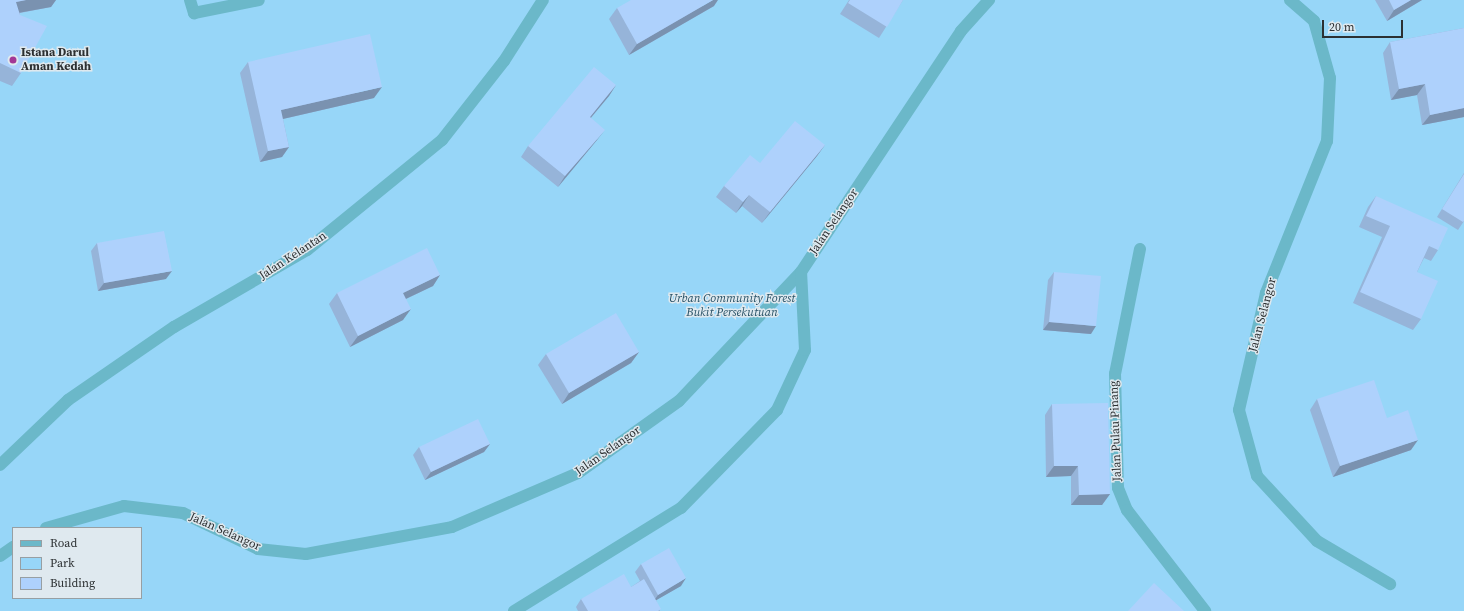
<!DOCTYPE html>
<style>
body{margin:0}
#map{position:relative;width:1464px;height:611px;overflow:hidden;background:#dfe9ef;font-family:"Source Serif 4",serif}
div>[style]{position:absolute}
.green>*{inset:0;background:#97d6f8}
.lane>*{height:12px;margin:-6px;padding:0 6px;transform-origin:6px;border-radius:6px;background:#6bb8c9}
.street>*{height:12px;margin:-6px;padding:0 6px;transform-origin:6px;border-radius:6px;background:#6bb8c9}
.wall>*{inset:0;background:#96b4d9}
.shaded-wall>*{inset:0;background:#7a92b0}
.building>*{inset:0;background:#aed1fc}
.dots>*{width:11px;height:11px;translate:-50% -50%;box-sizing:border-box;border:2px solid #dfe9ef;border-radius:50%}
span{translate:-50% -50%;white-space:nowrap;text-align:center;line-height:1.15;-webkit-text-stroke:3px #dfe9ef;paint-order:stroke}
.poi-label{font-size:12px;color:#2c3032;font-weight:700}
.left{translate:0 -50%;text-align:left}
.street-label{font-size:12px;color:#2c3032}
.park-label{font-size:12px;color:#265065;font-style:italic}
.legend{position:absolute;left:12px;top:527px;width:130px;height:72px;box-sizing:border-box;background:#dfe9ef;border:1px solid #979fa3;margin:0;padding:5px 7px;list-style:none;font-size:12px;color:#2c3032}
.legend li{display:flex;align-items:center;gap:8px;height:20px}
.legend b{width:20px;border:1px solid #979fa3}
.scale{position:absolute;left:1322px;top:20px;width:81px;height:18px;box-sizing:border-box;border:2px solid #2c3032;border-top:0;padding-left:5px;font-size:12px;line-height:14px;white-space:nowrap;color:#2c3032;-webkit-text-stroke:3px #dfe9ef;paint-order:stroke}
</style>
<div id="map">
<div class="green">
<i style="clip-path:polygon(evenodd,0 0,1464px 0,1464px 611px,0 611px,0 0,13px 528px,141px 528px,141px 598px,13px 598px,13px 528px)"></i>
</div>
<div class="lane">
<i style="left:190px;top:0;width:14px;rotate:73deg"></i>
<i style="left:194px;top:13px;width:66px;rotate:-11.3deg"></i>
</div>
<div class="street">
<i style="left:1290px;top:0;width:32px;rotate:41deg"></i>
<i style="left:1314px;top:21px;width:59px;rotate:74.3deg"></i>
<i style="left:1330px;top:78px;width:63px;rotate:92.7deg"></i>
<i style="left:1327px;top:141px;width:164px;rotate:111.9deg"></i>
<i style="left:1266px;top:293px;width:120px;rotate:103deg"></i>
<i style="left:1239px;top:410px;width:68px;rotate:74.7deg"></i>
<i style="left:1257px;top:476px;width:88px;rotate:47.3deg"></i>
<i style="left:1317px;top:541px;width:85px;rotate:30.5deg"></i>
<i style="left:1140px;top:249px;width:127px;rotate:101.3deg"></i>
<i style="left:1115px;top:374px;width:114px;rotate:88.5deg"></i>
<i style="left:1118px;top:488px;width:24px;rotate:68deg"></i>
<i style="left:1127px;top:510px;width:128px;rotate:52.3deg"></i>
<i style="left:0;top:465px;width:94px;rotate:-43.7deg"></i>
<i style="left:68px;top:400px;width:129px;rotate:-34.6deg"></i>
<i style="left:174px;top:327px;width:154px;rotate:-30.1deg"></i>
<i style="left:307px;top:250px;width:174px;rotate:-39.2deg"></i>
<i style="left:442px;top:140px;width:100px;rotate:-51.9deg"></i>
<i style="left:504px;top:61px;width:72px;rotate:-57.4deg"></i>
<i style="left:46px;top:528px;width:81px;rotate:-15.8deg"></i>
<i style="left:124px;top:506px;width:59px;rotate:6.8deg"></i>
<i style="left:183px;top:513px;width:83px;rotate:25.6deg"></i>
<i style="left:258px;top:549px;width:48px;rotate:5.9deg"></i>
<i style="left:306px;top:554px;width:148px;rotate:-10.5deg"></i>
<i style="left:452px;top:527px;width:137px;rotate:-23.2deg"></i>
<i style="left:578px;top:473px;width:124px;rotate:-35.5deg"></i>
<i style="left:679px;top:401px;width:178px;rotate:-46.6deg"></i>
<i style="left:801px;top:272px;width:289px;rotate:-56.4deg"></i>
<i style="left:961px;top:31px;width:42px;rotate:-47.9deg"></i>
<i style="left:0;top:556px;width:16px;rotate:-35deg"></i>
<i style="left:514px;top:611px;width:196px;rotate:-31.7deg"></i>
<i style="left:681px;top:508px;width:137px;rotate:-45.6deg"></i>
<i style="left:777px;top:410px;width:66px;rotate:-65deg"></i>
<i style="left:805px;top:350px;width:78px;rotate:-92.9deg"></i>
</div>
<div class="wall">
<i style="clip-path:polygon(0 0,56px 0,51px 7px,20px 13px,21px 73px,12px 86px,0 81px)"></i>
<i style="clip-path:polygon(849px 0,903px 0,879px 38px,840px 14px)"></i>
<i style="clip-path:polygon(1375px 0,1422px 0,1387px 21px)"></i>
<i style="clip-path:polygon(714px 6px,629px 55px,609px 19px,617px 8px)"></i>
<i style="clip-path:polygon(1464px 28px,1464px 117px,1422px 125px,1417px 95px,1391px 100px,1383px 53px,1390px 42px)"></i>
<i style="clip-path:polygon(248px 62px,374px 98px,283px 119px,289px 147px,282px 157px,260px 162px,240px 73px)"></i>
<i style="clip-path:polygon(616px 85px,609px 96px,591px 118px,597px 140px,558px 187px,521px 157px,528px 146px)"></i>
<i style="clip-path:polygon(825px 145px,817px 156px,762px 223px,742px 206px,736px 213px,716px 197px,724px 186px,760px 163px)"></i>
<i style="clip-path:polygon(1464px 173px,1464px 221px,1458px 230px,1437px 217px)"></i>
<i style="clip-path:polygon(1376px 196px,1438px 250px,1431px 261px,1424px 258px,1417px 272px,1421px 319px,1413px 330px,1353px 303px,1382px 237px,1359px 227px,1368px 207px)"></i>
<i style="clip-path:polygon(97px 243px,166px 279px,98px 291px,91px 251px)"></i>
<i style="clip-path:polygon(1054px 272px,1091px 334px,1043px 330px,1048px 280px)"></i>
<i style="clip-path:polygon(440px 275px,433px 286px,406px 299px,403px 320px,350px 347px,329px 304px,337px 293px)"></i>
<i style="clip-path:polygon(639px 352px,631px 363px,562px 404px,538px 365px,546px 354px)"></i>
<i style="clip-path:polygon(1317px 399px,1387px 418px,1411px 450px,1333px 477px,1310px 410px)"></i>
<i style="clip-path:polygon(1052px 404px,1110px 494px,1102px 505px,1071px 505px,1071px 476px,1046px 477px,1045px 415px)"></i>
<i style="clip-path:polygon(490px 444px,484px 452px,425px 480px,413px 455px,419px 447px)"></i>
<i style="clip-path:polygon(641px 564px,681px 586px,656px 600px,660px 611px,578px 611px,576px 607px,581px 599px,631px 587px,640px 581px,635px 572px)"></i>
</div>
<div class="shaded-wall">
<i style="clip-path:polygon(26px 0,56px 0,51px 7px,7px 15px,16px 2px)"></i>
<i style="clip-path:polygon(713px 0,718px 0,714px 6px,629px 55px,637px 44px)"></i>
<i style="clip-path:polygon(1411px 0,1422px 0,1387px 21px,1394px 10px)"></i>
<i style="clip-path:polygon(1425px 84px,1417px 95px,1391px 100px,1399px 89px)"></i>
<i style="clip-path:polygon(616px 85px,609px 96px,582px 128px,590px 117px)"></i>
<i style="clip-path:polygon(382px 87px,374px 98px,274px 121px,281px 110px)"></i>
<i style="clip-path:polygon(1464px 108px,1464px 117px,1422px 125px,1430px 115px)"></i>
<i style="clip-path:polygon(605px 130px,597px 140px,558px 187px,565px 176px)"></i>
<i style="clip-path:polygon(825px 145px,817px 156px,762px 223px,770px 212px)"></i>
<i style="clip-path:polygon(289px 147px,282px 157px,260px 162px,268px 151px)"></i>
<i style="clip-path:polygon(749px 195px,742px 206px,736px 213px,743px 202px)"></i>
<i style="clip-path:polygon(172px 271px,166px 279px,98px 291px,104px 283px)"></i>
<i style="clip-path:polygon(440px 275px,433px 286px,395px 304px,403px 293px)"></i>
<i style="clip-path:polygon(411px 309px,403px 320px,350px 347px,358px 336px)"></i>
<i style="clip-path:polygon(1049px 322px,1096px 326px,1091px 334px,1043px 330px)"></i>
<i style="clip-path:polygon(639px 352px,631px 363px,562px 404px,569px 393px)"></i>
<i style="clip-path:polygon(1418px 440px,1411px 450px,1333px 477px,1340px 466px)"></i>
<i style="clip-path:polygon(490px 444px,484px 452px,425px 480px,431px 472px)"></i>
<i style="clip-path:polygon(1054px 466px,1078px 466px,1071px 476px,1046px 477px)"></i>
<i style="clip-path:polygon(1110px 494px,1102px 505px,1071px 505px,1079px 495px)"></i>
<i style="clip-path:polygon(686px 578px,681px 586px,653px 602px,658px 595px)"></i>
</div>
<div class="building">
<i style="clip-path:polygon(0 0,26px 0,16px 2px,20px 15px,47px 26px,21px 73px,0 63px)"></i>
<i style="clip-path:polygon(631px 0,713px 0,637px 44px,617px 8px)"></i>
<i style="clip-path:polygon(850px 0,903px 0,887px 27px,848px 3px)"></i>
<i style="clip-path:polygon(1389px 0,1411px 0,1394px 10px)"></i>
<i style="clip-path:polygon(1464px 28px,1464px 108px,1430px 115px,1425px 84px,1399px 89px,1390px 42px)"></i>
<i style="clip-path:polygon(370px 34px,382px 87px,281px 110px,289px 147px,268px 151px,248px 62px)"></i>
<i style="clip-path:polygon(594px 67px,616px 85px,590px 117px,605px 130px,565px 176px,528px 146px)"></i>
<i style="clip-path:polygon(795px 121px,825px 145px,770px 212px,749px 195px,743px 202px,724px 186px,750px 155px,760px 163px)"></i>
<i style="clip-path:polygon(1464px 174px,1464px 221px,1463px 222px,1442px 209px)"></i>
<i style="clip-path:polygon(1376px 196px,1448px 228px,1438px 250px,1429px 246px,1417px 272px,1438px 281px,1421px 319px,1360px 292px,1390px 226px,1366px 216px)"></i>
<i style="clip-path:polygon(164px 231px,172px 271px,104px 283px,97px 243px)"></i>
<i style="clip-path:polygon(427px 248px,440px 275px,403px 293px,411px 309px,358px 336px,337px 293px)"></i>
<i style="clip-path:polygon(1054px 272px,1101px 276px,1096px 326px,1049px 322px)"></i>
<i style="clip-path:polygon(616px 313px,639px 352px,569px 393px,546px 354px)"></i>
<i style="clip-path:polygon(1374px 380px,1387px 418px,1408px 410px,1418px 440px,1340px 466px,1317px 399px)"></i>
<i style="clip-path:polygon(1108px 403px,1110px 494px,1079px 495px,1078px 466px,1054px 466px,1052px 404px)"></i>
<i style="clip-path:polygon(478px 419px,490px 444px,431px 472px,419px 447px)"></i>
<i style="clip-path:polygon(669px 548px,686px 578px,658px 595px,641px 564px)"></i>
<i style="clip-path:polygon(624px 574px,631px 587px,644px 579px,661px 609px,658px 611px,588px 611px,581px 599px)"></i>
<i style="clip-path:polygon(1154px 583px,1184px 611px,1128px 611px)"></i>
</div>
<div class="dots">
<i style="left:13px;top:60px;background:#a33796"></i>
</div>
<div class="poi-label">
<span class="left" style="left:21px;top:60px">Istana Darul<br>Aman Kedah</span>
</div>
<div class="street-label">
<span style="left:834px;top:222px;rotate:-56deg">Jalan Selangor</span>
<span style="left:293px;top:256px;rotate:-33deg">Jalan Kelantan</span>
<span style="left:1263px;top:315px;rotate:-75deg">Jalan Selangor</span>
<span style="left:1116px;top:431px;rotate:-92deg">Jalan Pulau Pinang</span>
<span style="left:608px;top:451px;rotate:-35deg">Jalan Selangor</span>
<span style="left:225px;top:532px;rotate:24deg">Jalan Selangor</span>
</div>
<div class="park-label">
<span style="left:732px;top:306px">Urban Community Forest<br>Bukit Persekutuan</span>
</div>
<ul class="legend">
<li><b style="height:5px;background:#6bb8c9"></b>Road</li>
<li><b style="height:11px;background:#97d6f8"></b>Park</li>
<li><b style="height:11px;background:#aed1fc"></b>Building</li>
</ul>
<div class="scale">20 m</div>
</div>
